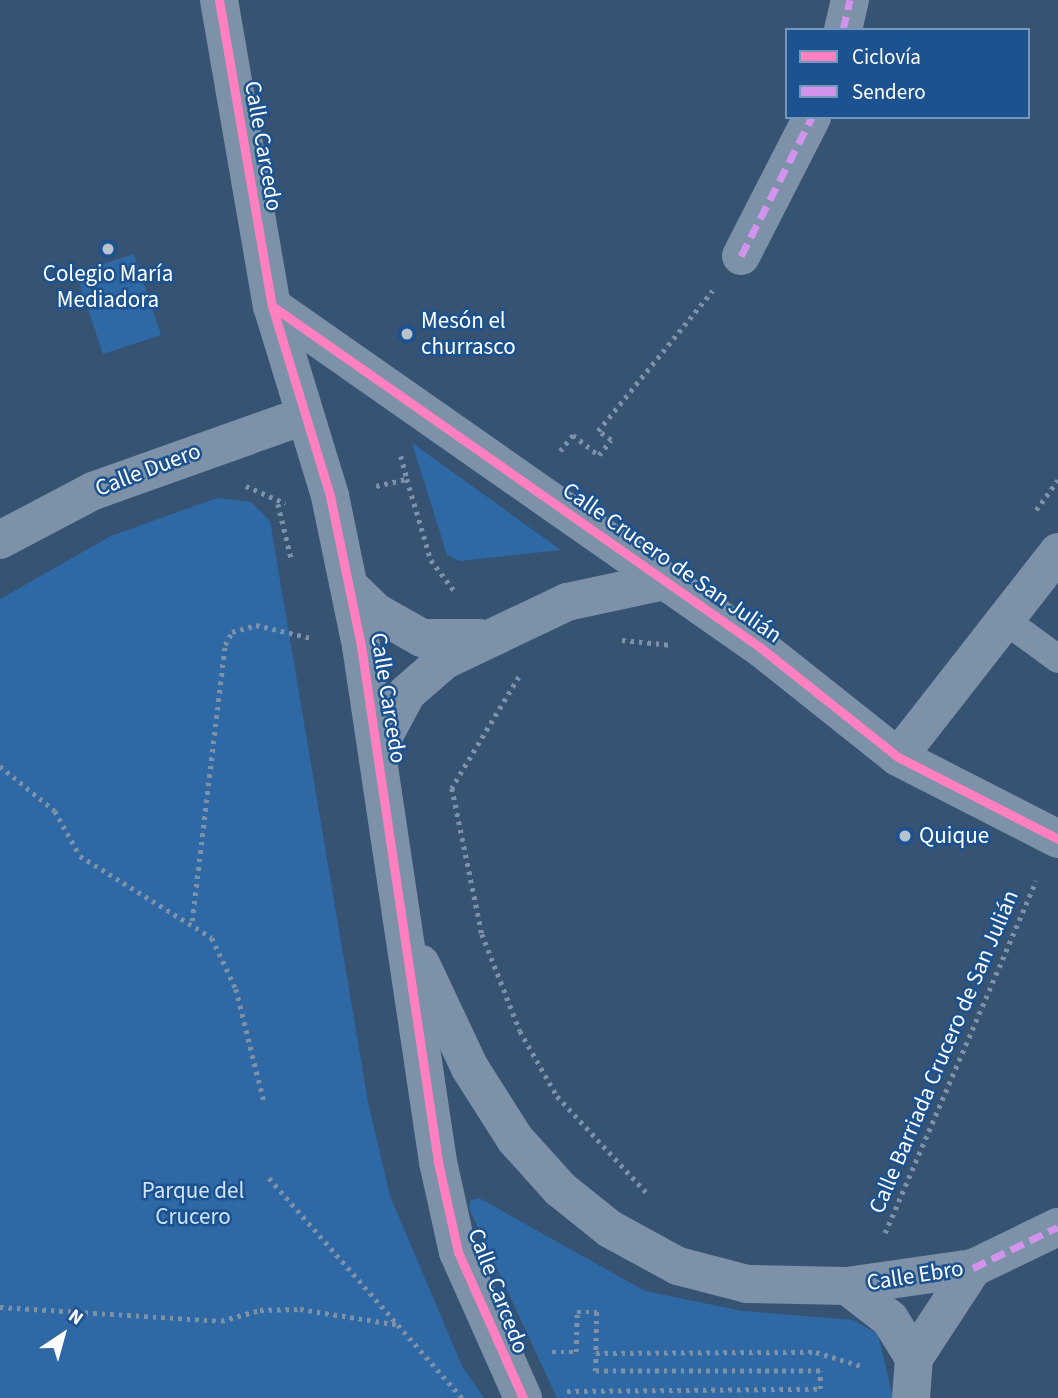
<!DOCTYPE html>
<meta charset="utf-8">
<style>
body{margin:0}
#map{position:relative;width:1058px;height:1398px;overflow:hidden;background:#365374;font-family:"Source Sans 3",sans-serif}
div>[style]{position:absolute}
.green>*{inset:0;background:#2f69a5}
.path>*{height:4.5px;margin-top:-2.25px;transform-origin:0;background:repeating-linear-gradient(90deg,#7d92a8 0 3.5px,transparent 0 8.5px)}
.lane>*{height:28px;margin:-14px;padding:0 14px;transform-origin:14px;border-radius:14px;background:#7d92a8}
.street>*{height:38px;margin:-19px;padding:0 19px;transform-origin:19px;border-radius:19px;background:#7d92a8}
.quiet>*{height:7px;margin-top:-3.5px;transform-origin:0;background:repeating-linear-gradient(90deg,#d193ec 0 14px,transparent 0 21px)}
.cycleway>*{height:9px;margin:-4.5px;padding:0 4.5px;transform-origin:4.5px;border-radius:4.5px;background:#ff80c0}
.dots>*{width:19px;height:19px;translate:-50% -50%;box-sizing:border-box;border:4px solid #1b528f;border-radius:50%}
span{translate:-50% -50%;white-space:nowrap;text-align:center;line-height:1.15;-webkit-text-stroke:5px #1b528f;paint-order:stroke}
.street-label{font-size:23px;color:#fff}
.poi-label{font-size:23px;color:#fff}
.left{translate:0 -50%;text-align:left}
.park-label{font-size:23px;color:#cfe4fa}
.legend{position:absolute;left:785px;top:28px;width:245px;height:91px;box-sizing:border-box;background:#1b528f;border:2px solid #7697bc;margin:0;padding:9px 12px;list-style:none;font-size:21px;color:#fff}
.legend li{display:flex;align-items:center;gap:14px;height:35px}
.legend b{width:35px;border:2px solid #7697bc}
.north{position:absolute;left:28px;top:1300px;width:70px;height:70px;-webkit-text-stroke:5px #1b528f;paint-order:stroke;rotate:36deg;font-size:19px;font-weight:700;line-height:28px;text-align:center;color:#fff}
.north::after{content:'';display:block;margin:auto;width:24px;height:32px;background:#fff;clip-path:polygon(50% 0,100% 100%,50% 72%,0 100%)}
</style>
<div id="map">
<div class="green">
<i style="clip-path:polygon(134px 254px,161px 335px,103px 354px,76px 273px)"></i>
<i style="clip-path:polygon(412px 443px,561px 550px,460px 561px,447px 555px)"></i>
<i style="clip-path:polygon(217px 498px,251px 502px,270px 521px,368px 1102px,390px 1196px,462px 1366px,484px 1398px,0 1398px,0 599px,111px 536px)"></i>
<i style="clip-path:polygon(479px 1198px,645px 1291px,742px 1311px,853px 1320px,878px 1334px,893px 1398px,557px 1398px,469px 1208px,471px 1200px)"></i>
</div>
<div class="path">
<i style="left:560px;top:451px;width:21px;rotate:-51deg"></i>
<i style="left:573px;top:435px;width:33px;rotate:38deg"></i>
<i style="left:599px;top:455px;width:19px;rotate:-51deg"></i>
<i style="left:611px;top:440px;width:16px;rotate:-145deg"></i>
<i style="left:598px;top:431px;width:181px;rotate:-50.8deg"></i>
<i style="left:401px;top:456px;width:24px;rotate:75deg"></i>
<i style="left:246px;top:486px;width:43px;rotate:23.6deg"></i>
<i style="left:376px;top:486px;width:32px;rotate:-13deg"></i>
<i style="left:407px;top:479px;width:84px;rotate:73.5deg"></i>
<i style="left:431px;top:560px;width:39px;rotate:53deg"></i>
<i style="left:278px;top:504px;width:59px;rotate:76.2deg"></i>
<i style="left:1036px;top:510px;width:37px;rotate:-54deg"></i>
<i style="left:622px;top:640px;width:50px;rotate:5.7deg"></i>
<i style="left:519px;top:677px;width:130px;rotate:121.1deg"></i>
<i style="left:452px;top:788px;width:149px;rotate:78.4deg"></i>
<i style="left:482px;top:934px;width:104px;rotate:68.6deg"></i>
<i style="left:520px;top:1031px;width:75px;rotate:60.4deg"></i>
<i style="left:557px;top:1096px;width:131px;rotate:47.2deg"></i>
<i style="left:0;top:766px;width:71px;rotate:39.3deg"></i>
<i style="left:55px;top:811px;width:51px;rotate:60.9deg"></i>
<i style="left:80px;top:856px;width:155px;rotate:31.8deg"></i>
<i style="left:212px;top:938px;width:56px;rotate:64.8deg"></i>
<i style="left:236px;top:989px;width:115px;rotate:76deg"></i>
<i style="left:192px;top:921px;width:278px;rotate:-83.2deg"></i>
<i style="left:225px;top:645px;width:15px;rotate:-62deg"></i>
<i style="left:232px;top:632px;width:25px;rotate:-16deg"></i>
<i style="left:256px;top:625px;width:57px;rotate:13.3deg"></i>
<i style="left:269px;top:1178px;width:293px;rotate:48.7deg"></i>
<i style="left:885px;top:1233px;width:383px;rotate:-66.8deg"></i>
<i style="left:0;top:1307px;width:221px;rotate:3.6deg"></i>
<i style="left:221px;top:1321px;width:41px;rotate:-15.8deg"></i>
<i style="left:260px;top:1310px;width:40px;rotate:-1.4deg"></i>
<i style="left:300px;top:1309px;width:101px;rotate:9.1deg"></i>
<i style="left:552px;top:1352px;width:24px"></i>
<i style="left:576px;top:1352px;width:40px;rotate:-88.6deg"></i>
<i style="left:577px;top:1312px;width:20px"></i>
<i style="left:597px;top:1312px;width:41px;rotate:91.4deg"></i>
<i style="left:567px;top:1391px;width:253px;rotate:-0.5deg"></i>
<i style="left:820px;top:1389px;width:18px;rotate:-90deg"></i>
<i style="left:820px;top:1371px;width:225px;rotate:180deg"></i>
<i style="left:595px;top:1371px;width:18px;rotate:-87deg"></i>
<i style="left:596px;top:1353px;width:220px;rotate:-0.3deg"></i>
<i style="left:816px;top:1352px;width:47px;rotate:17.3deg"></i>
</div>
<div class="lane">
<i style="left:1005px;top:620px;width:66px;rotate:36.3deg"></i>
</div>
<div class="street">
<i style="left:219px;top:0;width:311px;rotate:80.2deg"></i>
<i style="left:272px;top:306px;width:199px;rotate:73deg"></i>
<i style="left:330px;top:496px;width:153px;rotate:78.3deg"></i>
<i style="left:361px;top:646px;width:522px;rotate:81.51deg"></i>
<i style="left:438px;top:1162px;width:92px;rotate:77.5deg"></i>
<i style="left:458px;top:1252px;width:160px;rotate:66deg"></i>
<i style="left:843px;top:30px;width:31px;rotate:-77deg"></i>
<i style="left:741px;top:256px;width:156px;rotate:-62.9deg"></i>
<i style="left:272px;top:306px;width:597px;rotate:34.97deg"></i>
<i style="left:761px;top:648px;width:175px;rotate:38.5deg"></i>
<i style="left:898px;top:757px;width:180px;rotate:27.1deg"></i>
<i style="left:0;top:540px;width:105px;rotate:-27.8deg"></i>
<i style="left:93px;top:491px;width:224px;rotate:-19.6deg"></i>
<i style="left:350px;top:587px;width:36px;rotate:44deg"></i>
<i style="left:376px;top:612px;width:53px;rotate:29.5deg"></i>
<i style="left:422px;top:638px;width:57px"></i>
<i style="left:378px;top:747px;width:61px;rotate:-61.8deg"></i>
<i style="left:407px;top:693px;width:50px;rotate:-41deg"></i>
<i style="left:445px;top:660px;width:135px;rotate:-25.4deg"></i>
<i style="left:567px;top:602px;width:100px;rotate:-12.1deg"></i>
<i style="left:898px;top:757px;width:260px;rotate:-52deg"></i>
<i style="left:421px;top:964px;width:115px;rotate:64.8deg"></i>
<i style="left:470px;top:1068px;width:84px;rotate:57.6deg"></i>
<i style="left:515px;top:1139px;width:67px;rotate:48deg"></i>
<i style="left:560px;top:1189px;width:64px;rotate:38.7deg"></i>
<i style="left:610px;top:1229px;width:77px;rotate:28.6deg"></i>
<i style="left:678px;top:1266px;width:71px;rotate:14.6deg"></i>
<i style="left:747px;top:1284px;width:100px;rotate:1.1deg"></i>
<i style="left:847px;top:1286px;width:127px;rotate:-8.1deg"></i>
<i style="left:973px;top:1268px;width:94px;rotate:-25.8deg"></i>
<i style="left:847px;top:1286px;width:54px;rotate:37.5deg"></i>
<i style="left:890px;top:1319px;width:46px;rotate:58.4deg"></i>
<i style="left:911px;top:1398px;width:40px;rotate:-85.7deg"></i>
<i style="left:914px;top:1358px;width:108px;rotate:-56.8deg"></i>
</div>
<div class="quiet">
<i style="left:843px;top:30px;width:31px;rotate:-77deg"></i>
<i style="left:741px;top:256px;width:156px;rotate:-62.9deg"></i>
<i style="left:973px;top:1268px;width:94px;rotate:-25.8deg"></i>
</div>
<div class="cycleway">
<i style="left:219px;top:0;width:311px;rotate:80.2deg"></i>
<i style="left:272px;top:306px;width:199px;rotate:73deg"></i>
<i style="left:330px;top:496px;width:153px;rotate:78.3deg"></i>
<i style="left:361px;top:646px;width:522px;rotate:81.51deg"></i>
<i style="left:438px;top:1162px;width:92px;rotate:77.5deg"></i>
<i style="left:458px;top:1252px;width:160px;rotate:66deg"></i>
<i style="left:272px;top:306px;width:597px;rotate:34.97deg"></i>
<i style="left:761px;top:648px;width:175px;rotate:38.5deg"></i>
<i style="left:898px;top:757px;width:180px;rotate:27.1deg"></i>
</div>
<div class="dots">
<i style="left:108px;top:249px;background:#b9c3ce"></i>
<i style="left:407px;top:334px;background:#b9c3ce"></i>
<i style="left:905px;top:836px;background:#b9c3ce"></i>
</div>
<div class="street-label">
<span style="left:263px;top:146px;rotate:80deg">Calle Carcedo</span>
<span style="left:148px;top:470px;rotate:-21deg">Calle Duero</span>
<span style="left:672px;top:563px;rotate:35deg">Calle Crucero de San Julián</span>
<span style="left:388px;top:698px;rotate:81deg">Calle Carcedo</span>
<span style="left:944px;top:1052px;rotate:-67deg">Calle Barriada Crucero de San Julián</span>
<span style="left:915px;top:1276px;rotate:-9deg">Calle Ebro</span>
<span style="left:498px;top:1291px;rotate:69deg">Calle Carcedo</span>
</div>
<div class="poi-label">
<span style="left:108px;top:287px">Colegio María<br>Mediadora</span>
<span class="left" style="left:421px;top:334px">Mesón el<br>churrasco</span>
<span class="left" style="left:919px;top:836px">Quique</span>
</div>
<div class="park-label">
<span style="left:193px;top:1204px">Parque del<br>Crucero</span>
</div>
<ul class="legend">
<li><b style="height:9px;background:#ff80c0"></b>Ciclovía</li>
<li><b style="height:9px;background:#d193ec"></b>Sendero</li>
</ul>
<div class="north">N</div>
</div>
